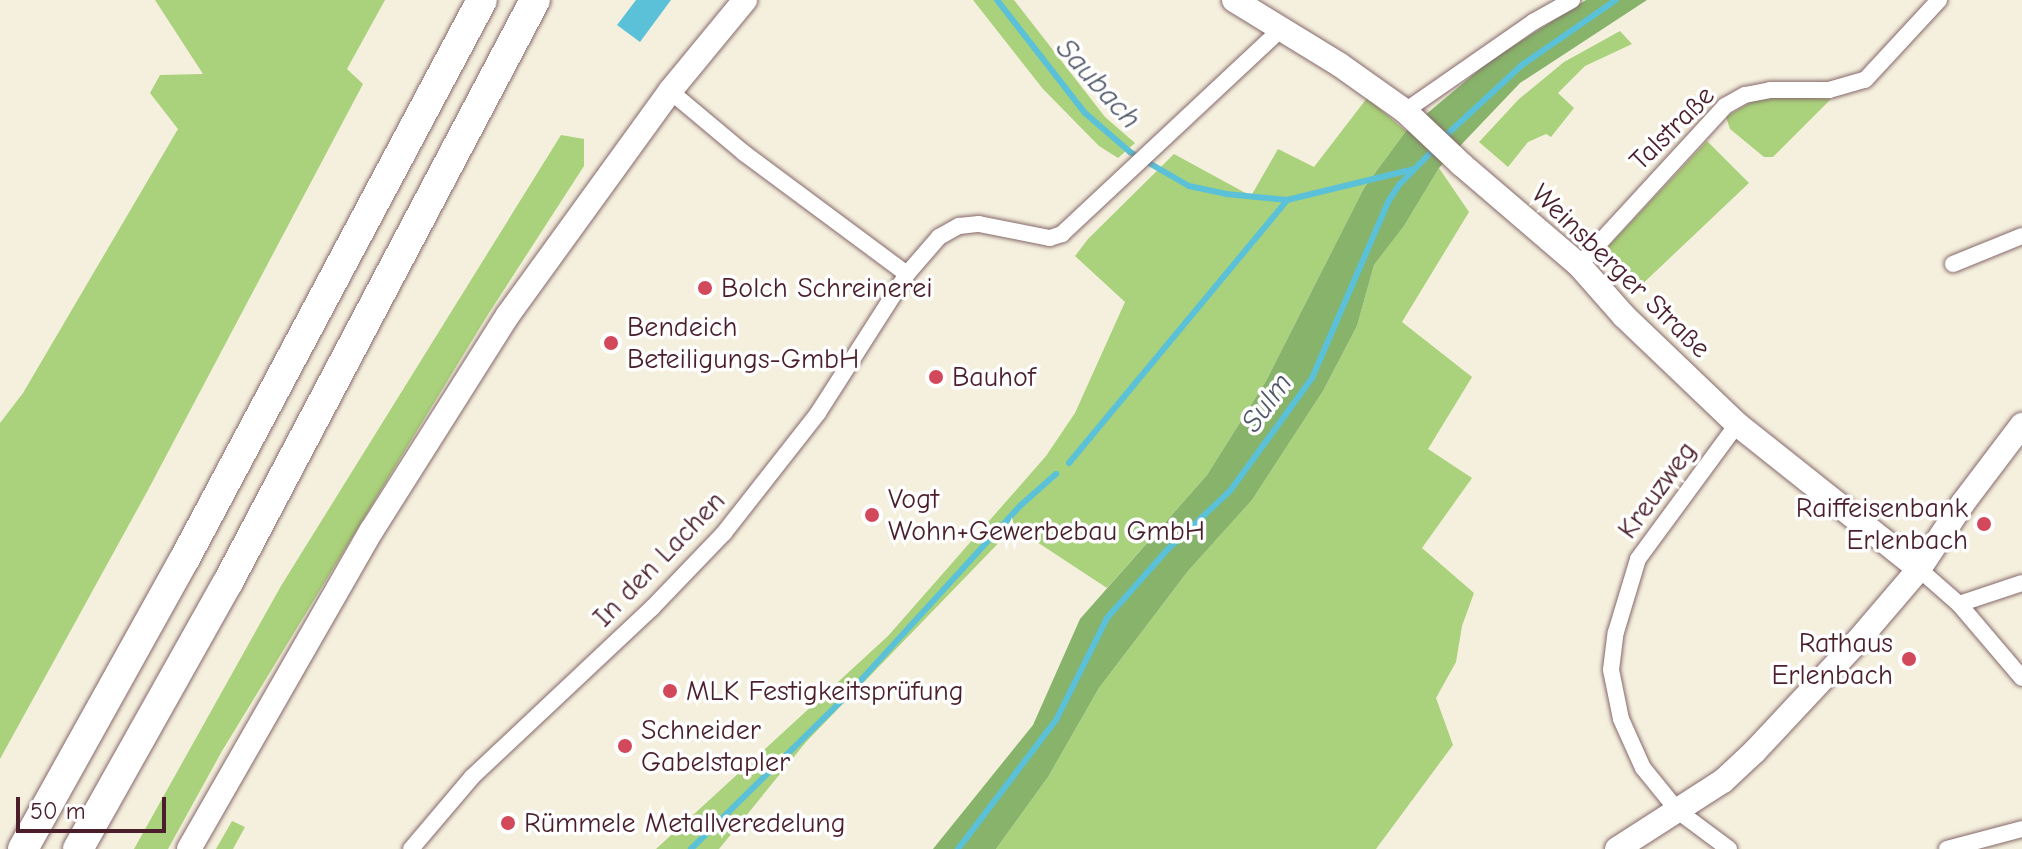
<!DOCTYPE html>
<meta charset="utf-8">
<style>
body{margin:0}
#map{position:relative;width:2022px;height:849px;overflow:hidden;background:#f5f0de;font-family:"Comic Neue",sans-serif}
div>[style]{position:absolute}
.green>*{inset:0;background:#aad17b}
.forest>*{inset:0;background:#87b36b}
.water>*{inset:0;background:#5bc1d8}
.stream>*{height:6px;margin:-3px;padding:0 3px;transform-origin:3px;border-radius:3px;background:#5bc1d8}
.roads{filter:drop-shadow(0 0 2px #86686a) drop-shadow(0 0 2px #86686a)}
.street>*{height:16px;margin:-8px;padding:0 8px;transform-origin:8px;border-radius:8px;background:#fff}
.secondary>*{height:24px;margin:-12px;padding:0 12px;transform-origin:12px;border-radius:12px;background:#fff}
.highway>*{height:30px;margin:-15px;padding:0 15px;transform-origin:15px;border-radius:15px;background:#fff}
.dots>*{width:22px;height:22px;translate:-50% -50%;box-sizing:border-box;border:4px solid #fff;border-radius:50%}
span{translate:-50% -50%;white-space:nowrap;text-align:center;line-height:1.15;-webkit-text-stroke:7px #fff;paint-order:stroke}
.street-label{font-size:28px;color:#4a1f2b}
.poi-label{font-size:28px;color:#4a1f2b}
.left{translate:0 -50%;text-align:left}
.right{translate:-100% -50%;text-align:right}
.water-label{font-size:30px;color:#505868;font-style:italic}
.scale{position:absolute;left:16px;top:797px;width:150px;height:36px;box-sizing:border-box;border:4px solid #4a1f2b;border-top:0;padding-left:10px;font-size:24px;line-height:28px;white-space:nowrap;color:#4a1f2b;-webkit-text-stroke:6px #fff;paint-order:stroke}
</style>
<div id="map">
<div class="green">
<i style="clip-path:polygon(155px 0,385px 0,347px 69px,363px 84px,148px 490px,0 759px,0 423px,23px 393px,178px 129px,150px 93px,160px 75px,203px 74px)"></i>
<i style="clip-path:polygon(973px 0,1014px 0,1105px 117px,1135px 143px,1118px 158px,1099px 146px,1043px 89px)"></i>
<i style="clip-path:polygon(1620px 31px,1632px 44px,1585px 66px,1558px 93px,1574px 108px,1551px 137px,1546px 134px,1528px 142px,1508px 167px,1479px 142px,1519px 99px,1564px 62px)"></i>
<i style="clip-path:polygon(1773px 96px,1831px 99px,1773px 157px,1764px 157px,1730px 129px,1726px 117px,1756px 99px)"></i>
<i style="clip-path:polygon(1367px 98px,1406px 131px,1364px 188px,1266px 381px,1207px 475px,1107px 588px,1014px 527px,806px 742px,719px 849px,656px 849px,888px 636px,1046px 456px,1075px 413px,1125px 302px,1075px 256px,1088px 239px,1174px 154px,1251px 196px,1278px 149px,1314px 167px)"></i>
<i style="clip-path:polygon(561px 135px,584px 139px,584px 166px,487px 316px,222px 751px,168px 849px,134px 849px,281px 586px)"></i>
<i style="clip-path:polygon(1707px 141px,1749px 183px,1635px 291px,1630px 289px,1622px 264px,1607px 248px)"></i>
<i style="clip-path:polygon(1439px 168px,1469px 212px,1402px 322px,1472px 377px,1428px 449px,1472px 478px,1422px 548px,1474px 593px,1462px 626px,1456px 662px,1436px 698px,1453px 745px,1376px 849px,996px 849px,1048px 777px,1099px 688px,1188px 571px,1252px 500px,1323px 391px,1357px 326px,1374px 265px,1404px 226px)"></i>
<i style="clip-path:polygon(232px 821px,245px 827px,233px 849px,216px 849px)"></i>
</div>
<div class="forest">
<i style="clip-path:polygon(1586px 0,1647px 0,1520px 83px,1439px 168px,1404px 226px,1374px 265px,1357px 326px,1323px 391px,1252px 500px,1188px 571px,1099px 688px,1048px 777px,996px 849px,933px 849px,1033px 725px,1080px 619px,1207px 475px,1266px 381px,1364px 188px,1406px 131px,1492px 59px)"></i>
</div>
<div class="water">
<i style="clip-path:polygon(636px 0,671px 0,640px 42px,617px 25px)"></i>
</div>
<div class="stream">
<i style="left:997px;top:0;width:143px;rotate:52.1deg"></i>
<i style="left:1085px;top:113px;width:60px;rotate:40.9deg"></i>
<i style="left:1130px;top:152px;width:68px;rotate:30deg"></i>
<i style="left:1189px;top:186px;width:38px;rotate:12deg"></i>
<i style="left:1226px;top:194px;width:61px;rotate:5.6deg"></i>
<i style="left:1287px;top:200px;width:131px;rotate:-13.7deg"></i>
<i style="left:1442px;top:139px;width:109px;rotate:-42.8deg"></i>
<i style="left:1522px;top:65px;width:114px;rotate:-34.7deg"></i>
<i style="left:1069px;top:463px;width:342px;rotate:-50.3deg"></i>
<i style="left:691px;top:849px;width:225px;rotate:-44.6deg"></i>
<i style="left:851px;top:691px;width:252px;rotate:-47.6deg"></i>
<i style="left:1021px;top:505px;width:47px;rotate:-41.5deg"></i>
<i style="left:958px;top:849px;width:162px;rotate:-52.8deg"></i>
<i style="left:1056px;top:720px;width:114px;rotate:-63.4deg"></i>
<i style="left:1107px;top:618px;width:92px;rotate:-48.5deg"></i>
<i style="left:1168px;top:549px;width:85px;rotate:-43.1deg"></i>
<i style="left:1230px;top:491px;width:140px;rotate:-54deg"></i>
<i style="left:1312px;top:378px;width:192px;rotate:-66.6deg"></i>
<i style="left:1388px;top:202px;width:20px;rotate:-57deg"></i>
<i style="left:1399px;top:185px;width:52px;rotate:-45.8deg"></i>
</div>
<div class="roads">
<div class="street">
<i style="left:670px;top:91px;width:97px;rotate:40deg"></i>
<i style="left:744px;top:153px;width:203px;rotate:36.6deg"></i>
<i style="left:1405px;top:111px;width:156px;rotate:-34.8deg"></i>
<i style="left:1533px;top:22px;width:45px;rotate:-29.4deg"></i>
<i style="left:1953px;top:264px;width:74px;rotate:-22.1deg"></i>
<i style="left:1579px;top:265px;width:216px;rotate:-47.4deg"></i>
<i style="left:1725px;top:106px;width:23px;rotate:-29deg"></i>
<i style="left:1745px;top:95px;width:25px;rotate:-11deg"></i>
<i style="left:1770px;top:90px;width:59px"></i>
<i style="left:1829px;top:90px;width:37px;rotate:-16deg"></i>
<i style="left:1865px;top:80px;width:109px;rotate:-47.2deg"></i>
<i style="left:1919px;top:569px;width:53px;rotate:41.2deg"></i>
<i style="left:1959px;top:604px;width:97px;rotate:49.6deg"></i>
<i style="left:1959px;top:604px;width:66px;rotate:-18.4deg"></i>
<i style="left:411px;top:849px;width:94px;rotate:-49.7deg"></i>
<i style="left:472px;top:777px;width:247px;rotate:-43.2deg"></i>
<i style="left:652px;top:608px;width:104px;rotate:-46.2deg"></i>
<i style="left:724px;top:533px;width:152px;rotate:-51.9deg"></i>
<i style="left:818px;top:413px;width:165px;rotate:-57.4deg"></i>
<i style="left:907px;top:274px;width:49px;rotate:-49.1deg"></i>
<i style="left:939px;top:237px;width:23px;rotate:-29deg"></i>
<i style="left:959px;top:226px;width:20px;rotate:-6deg"></i>
<i style="left:979px;top:224px;width:72px;rotate:11.2deg"></i>
<i style="left:1050px;top:238px;width:13px;rotate:-18deg"></i>
<i style="left:1062px;top:234px;width:300px;rotate:-43.1deg"></i>
<i style="left:1729px;top:849px;width:64px;rotate:-143.3deg"></i>
<i style="left:1678px;top:811px;width:55px;rotate:-129.1deg"></i>
<i style="left:1643px;top:768px;width:54px;rotate:-114.2deg"></i>
<i style="left:1621px;top:719px;width:50px;rotate:-101.5deg"></i>
<i style="left:1611px;top:670px;width:38px;rotate:-83deg"></i>
<i style="left:1616px;top:632px;width:76px;rotate:-73.2deg"></i>
<i style="left:1638px;top:559px;width:167px;rotate:-53.7deg"></i>
<i style="left:1947px;top:849px;width:78px;rotate:-14.9deg"></i>
</div>
<div class="secondary">
<i style="left:1234px;top:0;width:124px;rotate:31.5deg"></i>
<i style="left:1340px;top:65px;width:80px;rotate:35.3deg"></i>
<i style="left:1405px;top:111px;width:77px;rotate:43.4deg"></i>
<i style="left:1461px;top:164px;width:155px;rotate:40.6deg"></i>
<i style="left:1579px;top:265px;width:68px;rotate:48.6deg"></i>
<i style="left:1624px;top:316px;width:156px;rotate:43.7deg"></i>
<i style="left:1737px;top:424px;width:233px;rotate:38.5deg"></i>
<i style="left:189px;top:849px;width:368px;rotate:-60.2deg"></i>
<i style="left:372px;top:530px;width:254px;rotate:-57.7deg"></i>
<i style="left:508px;top:315px;width:276px;rotate:-54.1deg"></i>
<i style="left:670px;top:91px;width:118px;rotate:-50.5deg"></i>
<i style="left:1617px;top:849px;width:126px;rotate:-32.7deg"></i>
<i style="left:1723px;top:781px;width:44px;rotate:-43.2deg"></i>
<i style="left:1755px;top:751px;width:146px;rotate:-46.9deg"></i>
<i style="left:1855px;top:644px;width:99px;rotate:-49.5deg"></i>
<i style="left:1919px;top:569px;width:79px;rotate:-56.3deg"></i>
<i style="left:1963px;top:503px;width:98px;rotate:-52.9deg"></i>
</div>
<div class="highway">
<i style="left:23px;top:849px;width:331px;rotate:-60.9deg"></i>
<i style="left:184px;top:560px;width:634px;rotate:-61.98deg"></i>
<i style="left:78px;top:849px;width:304px;rotate:-60.7deg"></i>
<i style="left:227px;top:584px;width:660px;rotate:-62.19deg"></i>
</div>
</div>
<div class="dots">
<i style="left:705px;top:288px;background:#d1495b"></i>
<i style="left:611px;top:343px;background:#d1495b"></i>
<i style="left:936px;top:377px;background:#d1495b"></i>
<i style="left:872px;top:515px;background:#d1495b"></i>
<i style="left:1984px;top:524px;background:#d1495b"></i>
<i style="left:1909px;top:659px;background:#d1495b"></i>
<i style="left:670px;top:691px;background:#d1495b"></i>
<i style="left:625px;top:746px;background:#d1495b"></i>
<i style="left:508px;top:823px;background:#d1495b"></i>
</div>
<div class="street-label">
<span style="left:1672px;top:128px;rotate:-45deg">Talstraße</span>
<span style="left:1621px;top:271px;rotate:44deg">Weinsberger Straße</span>
<span style="left:1657px;top:490px;rotate:-54deg">Kreuzweg</span>
<span style="left:659px;top:559px;rotate:-46deg">In den Lachen</span>
</div>
<div class="poi-label">
<span class="left" style="left:721px;top:288px">Bolch Schreinerei</span>
<span class="left" style="left:627px;top:343px">Bendeich<br>Beteiligungs-GmbH</span>
<span class="left" style="left:952px;top:377px">Bauhof</span>
<span class="left" style="left:888px;top:515px">Vogt<br>Wohn+Gewerbebau GmbH</span>
<span class="right" style="left:1968px;top:524px">Raiffeisenbank<br>Erlenbach</span>
<span class="right" style="left:1893px;top:659px">Rathaus<br>Erlenbach</span>
<span class="left" style="left:686px;top:691px">MLK Festigkeitsprüfung</span>
<span class="left" style="left:641px;top:746px">Schneider<br>Gabelstapler</span>
<span class="left" style="left:524px;top:823px">Rümmele Metallveredelung</span>
</div>
<div class="water-label">
<span style="left:1098px;top:84px;rotate:48deg">Saubach</span>
<span style="left:1267px;top:403px;rotate:-54deg">Sulm</span>
</div>
<div class="scale">50 m</div>
</div>
